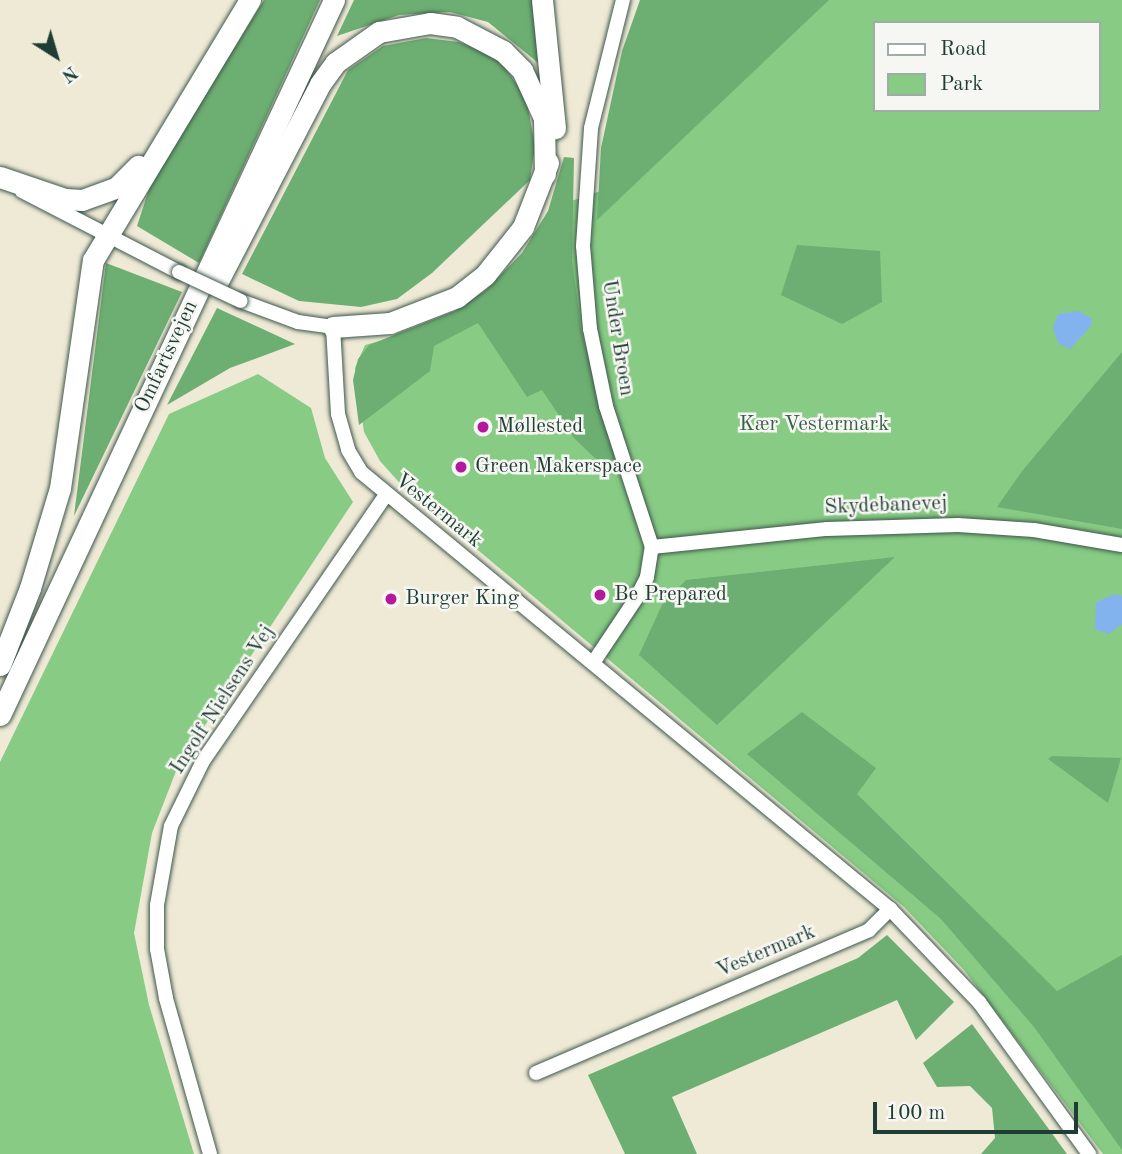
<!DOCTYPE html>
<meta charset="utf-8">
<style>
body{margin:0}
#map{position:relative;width:1122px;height:1154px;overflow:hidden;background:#efead6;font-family:"Old Standard TT",serif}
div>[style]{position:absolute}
.green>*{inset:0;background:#87cb84}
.forest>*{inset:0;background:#6daf72}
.water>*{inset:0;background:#83b3ee}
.roads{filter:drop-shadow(0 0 2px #3e574c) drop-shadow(0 0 2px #3e574c)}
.minor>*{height:14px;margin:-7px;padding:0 7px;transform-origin:7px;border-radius:7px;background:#fff}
.highway>*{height:21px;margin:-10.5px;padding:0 10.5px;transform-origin:10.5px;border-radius:10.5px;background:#fff}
.bridges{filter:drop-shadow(0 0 2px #3e574c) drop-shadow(0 0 2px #3e574c)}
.minor-bridge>*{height:14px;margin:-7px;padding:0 7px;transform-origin:7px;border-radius:7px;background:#fff}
.dots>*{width:19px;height:19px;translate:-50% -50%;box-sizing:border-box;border:4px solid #f6f6f2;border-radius:50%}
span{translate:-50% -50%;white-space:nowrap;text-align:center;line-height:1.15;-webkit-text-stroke:5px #f6f6f2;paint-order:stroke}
.street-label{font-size:21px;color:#1f3d34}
.park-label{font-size:21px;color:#396048}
.poi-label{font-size:21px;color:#1f3d34}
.left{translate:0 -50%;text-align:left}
.legend{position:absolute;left:873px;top:21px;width:228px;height:91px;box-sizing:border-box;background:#f6f6f2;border:2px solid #a0aca6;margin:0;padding:9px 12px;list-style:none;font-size:21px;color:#1f3d34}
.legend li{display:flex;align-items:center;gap:14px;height:35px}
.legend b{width:35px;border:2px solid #a0aca6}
.north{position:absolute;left:21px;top:21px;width:70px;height:70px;-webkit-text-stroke:5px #f6f6f2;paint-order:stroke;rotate:143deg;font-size:19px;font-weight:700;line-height:28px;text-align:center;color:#1f3d34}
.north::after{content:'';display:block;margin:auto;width:24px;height:32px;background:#1f3d34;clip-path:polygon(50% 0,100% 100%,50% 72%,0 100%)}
.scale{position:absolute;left:873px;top:1102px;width:205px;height:32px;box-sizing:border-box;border:4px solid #1f3d34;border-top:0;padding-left:9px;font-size:21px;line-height:24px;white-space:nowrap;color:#1f3d34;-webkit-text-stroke:5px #f6f6f2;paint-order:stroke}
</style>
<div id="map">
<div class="green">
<i style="clip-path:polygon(evenodd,819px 0,1122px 0,1122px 1154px,1103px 1154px,964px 970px,904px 907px,405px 489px,380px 461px,364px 432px,355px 368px,365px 345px,434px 326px,470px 307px,530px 247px,554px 207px,621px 184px,819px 0,875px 23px,1099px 23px,1099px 110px,875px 110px,875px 23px)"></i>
<i style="clip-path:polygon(258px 374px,311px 408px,325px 458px,353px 502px,178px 766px,152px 833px,134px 933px,149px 1005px,194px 1154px,0 1154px,0 762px,169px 414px)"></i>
</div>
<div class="forest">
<i style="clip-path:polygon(264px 0,320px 0,199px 263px,137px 226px,152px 180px)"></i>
<i style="clip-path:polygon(354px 0,534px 0,542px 66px,488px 22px,450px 12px,399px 15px,337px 36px)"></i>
<i style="clip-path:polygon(640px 0,829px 0,597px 220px,601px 148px,622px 51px)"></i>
<i style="clip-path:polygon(426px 38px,459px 42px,498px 58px,526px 97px,535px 146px,530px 180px,432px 273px,397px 299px,361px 307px,299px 301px,242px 274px,348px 70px,383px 46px)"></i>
<i style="clip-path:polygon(564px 157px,574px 158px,572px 260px,581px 329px,615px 459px,602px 465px,574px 438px,542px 390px,527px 397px,478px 323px,434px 346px,430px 371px,359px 425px,353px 380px,358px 359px,369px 345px,455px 311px,487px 289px,522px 253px,548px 211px)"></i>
<i style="clip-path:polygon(797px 245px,880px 251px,882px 302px,842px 324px,781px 295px)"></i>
<i style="clip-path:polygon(106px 263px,182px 292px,74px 516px)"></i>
<i style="clip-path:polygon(217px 308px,295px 344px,230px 368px,167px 405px)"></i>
<i style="clip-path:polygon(1122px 352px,1122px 529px,997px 507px,1023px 470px)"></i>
<i style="clip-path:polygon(895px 557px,717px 725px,639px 655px,662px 605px,686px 580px)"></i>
<i style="clip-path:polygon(802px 712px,876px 768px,857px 794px,1057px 991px,1122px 955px,1122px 1150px,1034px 1027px,941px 919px,747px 754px)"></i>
<i style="clip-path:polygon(1052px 756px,1121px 758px,1108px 803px,1048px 759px)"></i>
<i style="clip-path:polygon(887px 935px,954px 1002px,916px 1040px,897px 1000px,672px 1097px,697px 1154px,625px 1154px,588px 1075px,858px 958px)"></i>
<i style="clip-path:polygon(972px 1024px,1067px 1154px,981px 1154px,995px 1138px,992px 1108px,970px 1086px,937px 1087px,923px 1063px)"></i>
</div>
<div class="water">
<i style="clip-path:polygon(1079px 311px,1092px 319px,1091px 326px,1070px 349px,1058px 343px,1053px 328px,1058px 314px)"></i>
<i style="clip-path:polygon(1115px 594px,1122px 596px,1122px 624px,1109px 634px,1095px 629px,1096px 602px)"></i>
</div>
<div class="roads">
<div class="minor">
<i style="left:22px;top:191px;width:177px;rotate:27.3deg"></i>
<i style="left:241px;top:301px;width:61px;rotate:20.2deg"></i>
<i style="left:298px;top:322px;width:35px;rotate:8deg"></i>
<i style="left:333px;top:327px;width:87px;rotate:86.7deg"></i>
<i style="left:338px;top:414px;width:37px;rotate:74deg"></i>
<i style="left:348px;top:450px;width:26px;rotate:59deg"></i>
<i style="left:361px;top:472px;width:686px;rotate:39.56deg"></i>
<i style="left:890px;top:909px;width:129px;rotate:46.3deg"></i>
<i style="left:979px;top:1002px;width:188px;rotate:54.1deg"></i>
<i style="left:652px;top:547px;width:176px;rotate:-5.9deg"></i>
<i style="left:827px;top:529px;width:131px;rotate:-1.7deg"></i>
<i style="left:958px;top:525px;width:76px;rotate:3.8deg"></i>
<i style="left:1034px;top:530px;width:89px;rotate:9.7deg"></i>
<i style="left:593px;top:663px;width:79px;rotate:-56.3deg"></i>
<i style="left:637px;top:597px;width:22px;rotate:-63deg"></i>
<i style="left:647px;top:577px;width:30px;rotate:-81deg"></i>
<i style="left:652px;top:547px;width:148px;rotate:-108.1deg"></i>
<i style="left:606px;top:406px;width:79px;rotate:-101.7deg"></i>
<i style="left:590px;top:329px;width:83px;rotate:-94.8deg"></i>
<i style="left:583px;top:246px;width:118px;rotate:-86.1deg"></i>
<i style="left:591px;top:128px;width:132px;rotate:-76deg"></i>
<i style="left:536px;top:1073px;width:362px;rotate:-23.2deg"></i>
<i style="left:869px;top:930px;width:30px;rotate:-45deg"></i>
<i style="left:210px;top:1154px;width:162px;rotate:-105.8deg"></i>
<i style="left:166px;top:998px;width:50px;rotate:-100.4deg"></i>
<i style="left:157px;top:949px;width:44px;rotate:-90deg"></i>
<i style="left:157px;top:905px;width:80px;rotate:-80deg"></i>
<i style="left:171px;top:826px;width:72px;rotate:-63.8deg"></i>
<i style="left:203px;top:761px;width:321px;rotate:-55.5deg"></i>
</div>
<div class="highway">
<i style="left:542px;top:0;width:129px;rotate:84.2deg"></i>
<i style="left:0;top:177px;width:69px;rotate:18.7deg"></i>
<i style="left:65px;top:199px;width:17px;rotate:3deg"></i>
<i style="left:82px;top:200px;width:37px;rotate:-20deg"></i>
<i style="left:117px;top:187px;width:30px;rotate:-45deg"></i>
<i style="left:218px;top:281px;width:222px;rotate:-62.6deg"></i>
<i style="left:320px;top:84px;width:26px;rotate:-54deg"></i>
<i style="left:335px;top:63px;width:54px;rotate:-35.2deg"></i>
<i style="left:379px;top:32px;width:52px;rotate:-10deg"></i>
<i style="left:430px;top:23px;width:27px;rotate:8deg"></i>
<i style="left:457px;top:27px;width:52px;rotate:27.6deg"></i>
<i style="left:503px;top:51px;width:27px;rotate:45deg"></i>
<i style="left:522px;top:70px;width:53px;rotate:65.4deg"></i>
<i style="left:544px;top:118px;width:56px;rotate:89deg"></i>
<i style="left:333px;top:327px;width:57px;rotate:-4deg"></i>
<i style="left:390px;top:323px;width:72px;rotate:-21.2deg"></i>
<i style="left:457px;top:297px;width:36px;rotate:-38deg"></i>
<i style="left:485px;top:275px;width:61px;rotate:-51.6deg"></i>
<i style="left:523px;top:227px;width:69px;rotate:-68.7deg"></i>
<i style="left:0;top:665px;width:83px;rotate:-68.7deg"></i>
<i style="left:30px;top:588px;width:104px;rotate:-73.3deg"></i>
<i style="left:60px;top:488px;width:230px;rotate:-81.8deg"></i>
<i style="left:93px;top:260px;width:304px;rotate:-58.9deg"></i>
<i style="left:0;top:715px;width:789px;rotate:-64.96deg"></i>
</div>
</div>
<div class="bridges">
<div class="minor-bridge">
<i style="left:179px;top:272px;width:68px;rotate:25.1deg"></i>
</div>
</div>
<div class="dots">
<i style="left:483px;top:427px;background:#b5179e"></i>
<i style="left:461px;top:467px;background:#b5179e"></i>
<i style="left:600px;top:595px;background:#b5179e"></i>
<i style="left:391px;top:599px;background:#b5179e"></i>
</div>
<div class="street-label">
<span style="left:617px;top:338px;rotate:81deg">Under Broen</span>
<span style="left:167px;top:357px;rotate:-65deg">Omfartsvejen</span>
<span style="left:886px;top:506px;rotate:-2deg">Skydebanevej</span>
<span style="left:438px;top:511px;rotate:39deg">Vestermark</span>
<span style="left:223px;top:700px;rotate:-57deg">Ingolf Nielsens Vej</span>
<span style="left:766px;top:952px;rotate:-23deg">Vestermark</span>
</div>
<div class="park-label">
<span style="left:814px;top:425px">Kær Vestermark</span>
</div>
<div class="poi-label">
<span class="left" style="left:497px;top:427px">Møllested</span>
<span class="left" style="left:475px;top:467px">Green Makerspace</span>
<span class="left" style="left:614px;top:595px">Be Prepared</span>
<span class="left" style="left:405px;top:599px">Burger King</span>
</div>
<ul class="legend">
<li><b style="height:9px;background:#fff"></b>Road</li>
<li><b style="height:19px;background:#87cb84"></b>Park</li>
</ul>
<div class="north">N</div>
<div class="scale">100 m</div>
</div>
